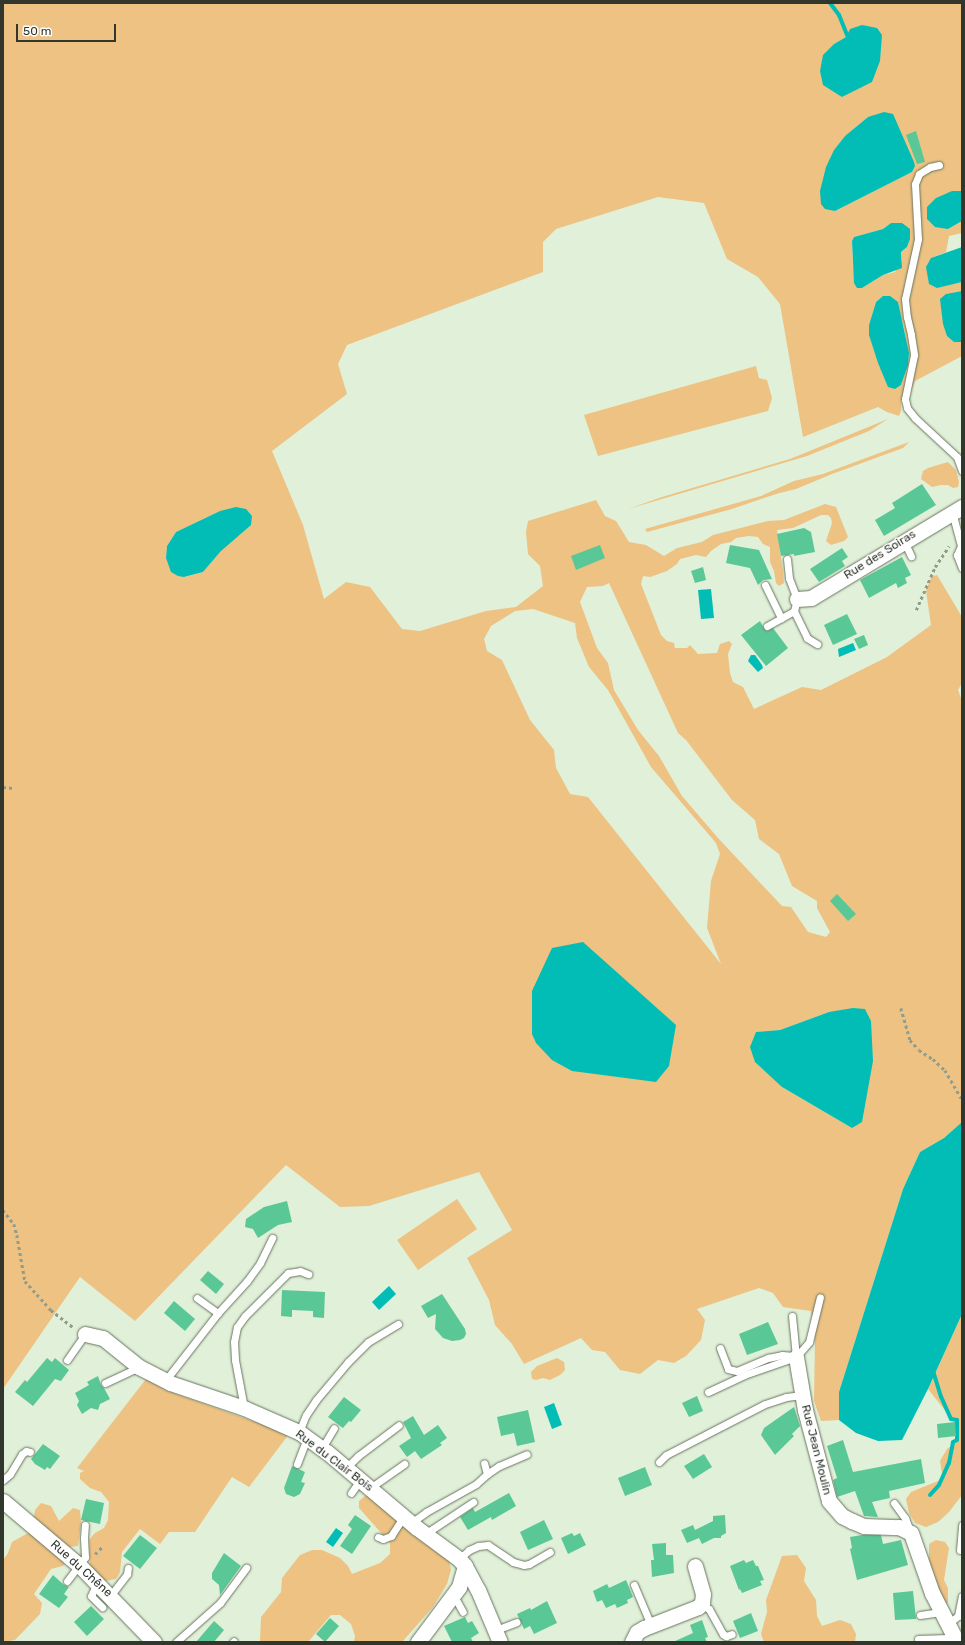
<!DOCTYPE html>
<meta charset="utf-8">
<style>
body{margin:0}
#map{position:relative;width:965px;height:1645px;overflow:hidden;background:#e1f0d8;font-family:Rubik,sans-serif}
div>[style]{position:absolute}
.green>*{inset:0;background:#edc282}
.water>*{inset:0;background:#02bdb6}
.stream>*{height:4px;margin:-2px;padding:0 2px;transform-origin:2px;border-radius:2px;background:#02bdb6}
.building>*{inset:0;background:#5ac796}
.path>*{height:2.5px;margin-top:-1.25px;transform-origin:0;background:repeating-linear-gradient(90deg,#919c8a 0 3px,transparent 0 6px)}
.roads{filter:drop-shadow(0 0 1px #67745f) drop-shadow(0 0 1px #67745f)}
.service>*{height:7px;margin:-3.5px;padding:0 3.5px;transform-origin:3.5px;border-radius:3.5px;background:#fff}
.minor>*{height:15px;margin:-7.5px;padding:0 7.5px;transform-origin:7.5px;border-radius:7.5px;background:#fff}
span{translate:-50% -50%;white-space:nowrap;text-align:center;line-height:1.15;-webkit-text-stroke:3px #fff;paint-order:stroke}
.street-label{font-size:12px;color:#31372d}
.frame{position:absolute;inset:0;border:4px solid #31372d;pointer-events:none}
.scale{position:absolute;left:16px;top:24px;width:100px;height:18px;box-sizing:border-box;border:2px solid #31372d;border-top:0;padding-left:5px;font-size:12px;line-height:14px;white-space:nowrap;color:#31372d;-webkit-text-stroke:3px #fff;paint-order:stroke}
</style>
<div id="map">
<div class="green">
<i style="clip-path:polygon(evenodd,3px 3px,962px 3px,962px 191px,952px 191px,948px 229px,962px 221px,962px 233px,949px 236px,946px 252px,931px 258px,953px 284px,962px 282px,962px 291px,946px 294px,954px 342px,962px 342px,962px 356px,915px 381px,910px 394px,901px 400px,901px 411px,899px 416px,887px 412px,878px 407px,803px 437px,780px 304px,758px 277px,727px 259px,704px 203px,658px 197px,556px 229px,543px 242px,543px 272px,347px 345px,338px 364px,347px 394px,272px 451px,303px 525px,324px 599px,346px 582px,370px 587px,402px 629px,420px 631px,486px 611px,516px 607px,543px 586px,540px 566px,528px 554px,526px 532px,528px 521px,596px 500px,605px 516px,616px 521px,629px 542px,646px 545px,664px 556px,677px 548px,702px 542px,713px 535px,768px 521px,784px 520px,825px 504px,836px 507px,848px 537px,844px 541px,831px 545px,826px 541px,832px 523px,831px 518px,828px 515px,821px 515px,793px 528px,777px 530px,783px 571px,784px 583px,779px 586px,776px 583px,774px 571px,770px 562px,770px 547px,763px 544px,758px 537px,749px 536px,736px 538px,731px 542px,721px 544px,711px 551px,706px 557px,696px 555px,680px 559px,677px 564px,667px 571px,650px 577px,643px 576px,641px 584px,661px 635px,667px 641px,674px 643px,675px 648px,687px 648px,690px 645px,698px 654px,717px 653px,720px 644px,729px 641px,732px 644px,728px 654px,730px 673px,733px 682px,743px 687px,754px 709px,802px 687px,821px 690px,887px 657px,931px 625px,926px 591px,931px 577px,937px 575px,962px 617px,962px 683px,958px 690px,962px 701px,962px 1122px,944px 1138px,920px 1152px,903px 1189px,839px 1392px,839px 1420px,821px 1421px,814px 1401px,815px 1341px,811px 1311px,783px 1307px,773px 1293px,759px 1288px,697px 1309px,705px 1320px,701px 1340px,686px 1356px,674px 1363px,658px 1360px,640px 1374px,620px 1370px,605px 1352px,592px 1350px,581px 1338px,524px 1364px,512px 1344px,495px 1325px,489px 1300px,467px 1258px,512px 1230px,479px 1172px,369px 1206px,340px 1207px,286px 1165px,135px 1321px,80px 1277px,3px 1389px,3px 3px,846px 37px,856px 89px,842px 97px,834px 44px,846px 37px,3px 3px,868px 117px,912px 172px,835px 211px,834px 150px,845px 136px,868px 117px,3px 3px,891px 223px,910px 238px,907px 247px,901px 252px,902px 261px,895px 272px,883px 275px,862px 288px,857px 288px,853px 266px,852px 241px,854px 237px,883px 229px,891px 223px,3px 3px,883px 296px,890px 296px,903px 324px,909px 353px,908px 365px,901px 385px,895px 389px,869px 325px,876px 302px,883px 296px,3px 3px,220px 511px,221px 551px,203px 572px,185px 577px,166px 558px,167px 546px,176px 532px,220px 511px,3px 3px,609px 583px,678px 733px,686px 740px,732px 800px,755px 820px,759px 839px,779px 854px,792px 886px,817px 901px,817px 908px,830px 932px,826px 937px,808px 932px,791px 907px,782px 906px,718px 838px,682px 796px,659px 756px,638px 730px,614px 690px,608px 663px,597px 648px,580px 602px,587px 587px,603px 586px,609px 583px,3px 3px,533px 609px,575px 623px,577px 638px,589px 667px,608px 690px,651px 767px,716px 843px,720px 854px,711px 881px,707px 928px,721px 964px,588px 797px,570px 794px,556px 768px,554px 750px,530px 720px,502px 660px,487px 651px,484px 639px,491px 626px,515px 611px,533px 609px,3px 3px,829px 1012px,852px 1128px,782px 1087px,756px 1032px,780px 1030px,829px 1012px)"></i>
<i style="clip-path:polygon(756px 366px,759px 378px,767px 380px,772px 398px,768px 411px,598px 456px,584px 415px)"></i>
<i style="clip-path:polygon(888px 419px,869px 431px,807px 456px,628px 509px,662px 497px,790px 459px)"></i>
<i style="clip-path:polygon(909px 442px,903px 448px,832px 474px,796px 489px,776px 494px,732px 509px,647px 532px,645px 529px,761px 496px,794px 481px,823px 474px)"></i>
<i style="clip-path:polygon(948px 462px,956px 470px,959px 482px,958px 487px,953px 488px,948px 485px,941px 485px,932px 487px,921px 479px,923px 471px,928px 468px)"></i>
<i style="clip-path:polygon(457px 1199px,477px 1229px,418px 1270px,397px 1240px)"></i>
<i style="clip-path:polygon(962px 1314px,962px 1495px,949px 1512px,938px 1522px,926px 1527px,915px 1523px,909px 1513px,906px 1499px,911px 1492px,943px 1479px,940px 1461px,947px 1449px,958px 1441px,959px 1428px,928px 1389px)"></i>
<i style="clip-path:polygon(557px 1358px,564px 1362px,565px 1370px,560px 1375px,550px 1380px,543px 1378px,536px 1380px,532px 1379px,531px 1372px,537px 1366px)"></i>
<i style="clip-path:polygon(146px 1379px,165px 1390px,289px 1434px,249px 1487px,232px 1477px,195px 1532px,169px 1532px,160px 1544px,140px 1529px,122px 1552px,120px 1572px,116px 1579px,105px 1581px,90px 1567px,89px 1540px,95px 1533px,104px 1528px,108px 1520px,109px 1502px,101px 1492px,90px 1488px,80px 1479px,80px 1473px,84px 1471px,77px 1468px)"></i>
<i style="clip-path:polygon(365px 1496px,374px 1496px,449px 1560px,451px 1570px,447px 1584px,433px 1607px,402px 1642px,354px 1642px,355px 1636px,351px 1624px,340px 1615px,331px 1615px,308px 1642px,260px 1642px,261px 1617px,281px 1592px,282px 1578px,300px 1555px,312px 1550px,322px 1550px,340px 1558px,348px 1566px,352px 1574px,380px 1563px,390px 1554px,390px 1543px,359px 1508px,359px 1501px)"></i>
<i style="clip-path:polygon(41px 1503px,51px 1506px,59px 1521px,73px 1508px,80px 1510px,81px 1523px,78px 1546px,69px 1547px,34px 1517px,35px 1510px)"></i>
<i style="clip-path:polygon(28px 1533px,33px 1534px,66px 1562px,63px 1566px,51px 1569px,34px 1594px,42px 1603px,40px 1614px,15px 1640px,3px 1642px,3px 1560px,8px 1553px,12px 1542px)"></i>
<i style="clip-path:polygon(936px 1540px,945px 1542px,949px 1548px,944px 1580px,948px 1588px,948px 1603px,941px 1606px,926px 1564px,929px 1558px,929px 1544px)"></i>
<i style="clip-path:polygon(797px 1555px,806px 1568px,804px 1581px,816px 1600px,817px 1616px,822px 1626px,840px 1620px,851px 1624px,856px 1634px,855px 1642px,764px 1642px,761px 1634px,767px 1612px,766px 1600px,782px 1556px)"></i>
</div>
<div class="water">
<i style="clip-path:polygon(862px 25px,877px 28px,882px 35px,880px 61px,872px 82px,842px 97px,823px 85px,820px 71px,823px 55px,834px 44px,846px 37px,850px 29px)"></i>
<i style="clip-path:polygon(884px 112px,893px 114px,914px 162px,915px 166px,912px 172px,835px 211px,825px 209px,821px 204px,820px 191px,826px 167px,834px 150px,845px 136px,868px 117px)"></i>
<i style="clip-path:polygon(952px 191px,962px 191px,962px 221px,948px 229px,935px 227px,927px 219px,927px 207px,936px 198px)"></i>
<i style="clip-path:polygon(891px 223px,902px 223px,910px 229px,910px 239px,907px 247px,901px 252px,902px 268px,883px 275px,862px 288px,857px 288px,854px 283px,852px 241px,854px 237px,883px 229px)"></i>
<i style="clip-path:polygon(962px 247px,962px 282px,937px 288px,929px 284px,926px 267px,931px 258px)"></i>
<i style="clip-path:polygon(962px 291px,962px 342px,954px 342px,947px 336px,943px 324px,940px 299px,946px 294px)"></i>
<i style="clip-path:polygon(883px 296px,890px 296px,898px 302px,909px 353px,908px 365px,901px 385px,895px 389px,888px 387px,878px 363px,869px 335px,869px 325px,876px 302px)"></i>
<i style="clip-path:polygon(236px 507px,246px 509px,252px 516px,251px 525px,221px 551px,203px 572px,184px 577px,178px 576px,171px 572px,166px 558px,167px 546px,176px 532px,220px 511px)"></i>
<i style="clip-path:polygon(711px 589px,714px 618px,701px 619px,698px 590px)"></i>
<i style="clip-path:polygon(853px 643px,856px 650px,839px 657px,838px 649px)"></i>
<i style="clip-path:polygon(751px 655px,755px 655px,762px 665px,763px 668px,758px 672px,748px 661px)"></i>
<i style="clip-path:polygon(583px 942px,676px 1025px,669px 1066px,656px 1082px,572px 1071px,552px 1060px,536px 1043px,532px 1034px,532px 991px,552px 948px)"></i>
<i style="clip-path:polygon(853px 1008px,865px 1009px,871px 1021px,873px 1061px,862px 1122px,852px 1128px,782px 1087px,755px 1062px,750px 1047px,756px 1032px,780px 1030px,829px 1012px)"></i>
<i style="clip-path:polygon(962px 1122px,962px 1314px,928px 1389px,902px 1440px,878px 1441px,856px 1433px,839px 1420px,839px 1392px,903px 1189px,920px 1152px,944px 1138px)"></i>
<i style="clip-path:polygon(389px 1286px,396px 1294px,379px 1310px,372px 1302px)"></i>
<i style="clip-path:polygon(554px 1403px,562px 1425px,552px 1429px,544px 1407px)"></i>
<i style="clip-path:polygon(336px 1528px,343px 1533px,333px 1547px,326px 1542px)"></i>
</div>
<div class="stream">
<i style="left:830px;top:3px;width:15px;rotate:53deg"></i>
<i style="left:839px;top:15px;width:27px;rotate:68deg"></i>
<i style="left:930px;top:1495px;width:13px;rotate:-48deg"></i>
<i style="left:939px;top:1485px;width:24px;rotate:-66deg"></i>
<i style="left:949px;top:1463px;width:21px;rotate:-79deg"></i>
<i style="left:953px;top:1442px;width:4px;rotate:-27deg"></i>
<i style="left:957px;top:1440px;width:20px;rotate:-90deg"></i>
<i style="left:957px;top:1420px;width:6px;rotate:-171deg"></i>
<i style="left:951px;top:1419px;width:24px;rotate:-114deg"></i>
<i style="left:941px;top:1397px;width:27px;rotate:-107deg"></i>
</div>
<div class="building">
<i style="clip-path:polygon(916px 131px,925px 162px,917px 164px,906px 135px)"></i>
<i style="clip-path:polygon(922px 484px,936px 505px,884px 536px,875px 520px,895px 508px,892px 503px)"></i>
<i style="clip-path:polygon(804px 528px,811px 532px,815px 552px,794px 556px,794px 554px,781px 556px,777px 534px)"></i>
<i style="clip-path:polygon(600px 545px,605px 558px,576px 570px,571px 556px)"></i>
<i style="clip-path:polygon(730px 545px,759px 550px,772px 579px,763px 580px,758px 585px,750px 568px,726px 563px)"></i>
<i style="clip-path:polygon(842px 548px,848px 557px,842px 561px,845px 566px,819px 582px,810px 569px)"></i>
<i style="clip-path:polygon(902px 557px,911px 575px,905px 578px,907px 583px,898px 588px,896px 583px,869px 598px,860px 580px)"></i>
<i style="clip-path:polygon(703px 567px,706px 580px,695px 583px,691px 571px)"></i>
<i style="clip-path:polygon(847px 614px,857px 634px,833px 645px,824px 625px)"></i>
<i style="clip-path:polygon(760px 621px,765px 630px,768px 631px,773px 628px,788px 648px,766px 666px,741px 635px)"></i>
<i style="clip-path:polygon(864px 635px,868px 645px,859px 649px,854px 639px)"></i>
<i style="clip-path:polygon(837px 894px,856px 914px,848px 921px,830px 901px)"></i>
<i style="clip-path:polygon(287px 1201px,292px 1222px,278px 1225px,258px 1238px,253px 1229px,245px 1227px,246px 1219px,264px 1207px)"></i>
<i style="clip-path:polygon(208px 1271px,224px 1284px,216px 1294px,200px 1280px)"></i>
<i style="clip-path:polygon(282px 1290px,325px 1292px,324px 1318px,313px 1317px,313px 1311px,292px 1310px,292px 1317px,281px 1316px)"></i>
<i style="clip-path:polygon(442px 1294px,465px 1329px,466px 1334px,464px 1338px,460px 1340px,452px 1341px,443px 1338px,435px 1329px,436px 1314px,428px 1318px,421px 1306px)"></i>
<i style="clip-path:polygon(174px 1301px,195px 1319px,185px 1331px,164px 1313px)"></i>
<i style="clip-path:polygon(768px 1322px,778px 1344px,747px 1355px,739px 1334px)"></i>
<i style="clip-path:polygon(47px 1358px,52px 1362px,55px 1358px,69px 1370px,61px 1381px,55px 1379px,33px 1406px,15px 1392px,25px 1380px,27px 1382px)"></i>
<i style="clip-path:polygon(98px 1376px,101px 1385px,104px 1388px,110px 1399px,100px 1404px,98px 1410px,91px 1408px,82px 1414px,77px 1405px,79px 1401px,75px 1393px,89px 1385px,87px 1382px)"></i>
<i style="clip-path:polygon(697px 1396px,703px 1411px,689px 1417px,682px 1403px)"></i>
<i style="clip-path:polygon(344px 1397px,361px 1410px,351px 1422px,349px 1421px,343px 1428px,328px 1417px)"></i>
<i style="clip-path:polygon(794px 1407px,800px 1426px,792px 1434px,794px 1436px,775px 1455px,761px 1435px,764px 1428px)"></i>
<i style="clip-path:polygon(528px 1410px,535px 1442px,517px 1446px,514px 1433px,501px 1436px,497px 1417px)"></i>
<i style="clip-path:polygon(413px 1416px,424px 1435px,438px 1425px,447px 1438px,440px 1443px,442px 1445px,421px 1459px,415px 1451px,407px 1457px,399px 1446px,411px 1438px,403px 1422px)"></i>
<i style="clip-path:polygon(955px 1422px,956px 1436px,938px 1438px,937px 1424px)"></i>
<i style="clip-path:polygon(843px 1440px,853px 1472px,921px 1459px,925px 1483px,889px 1491px,890px 1498px,872px 1502px,878px 1517px,864px 1516px,855px 1491px,837px 1497px,833px 1480px,837px 1478px,827px 1446px)"></i>
<i style="clip-path:polygon(43px 1444px,60px 1456px,50px 1469px,47px 1467px,45px 1470px,35px 1464px,31px 1459px)"></i>
<i style="clip-path:polygon(704px 1454px,712px 1467px,693px 1479px,684px 1466px)"></i>
<i style="clip-path:polygon(292px 1466px,305px 1472px,301px 1482px,305px 1483px,300px 1494px,294px 1497px,286px 1494px,284px 1488px)"></i>
<i style="clip-path:polygon(645px 1467px,652px 1485px,625px 1496px,618px 1478px)"></i>
<i style="clip-path:polygon(509px 1493px,516px 1506px,492px 1520px,491px 1517px,468px 1530px,460px 1517px,473px 1508px,475px 1512px)"></i>
<i style="clip-path:polygon(86px 1499px,104px 1503px,100px 1524px,81px 1520px)"></i>
<i style="clip-path:polygon(355px 1515px,371px 1526px,352px 1554px,340px 1546px,352px 1529px,348px 1525px)"></i>
<i style="clip-path:polygon(725px 1515px,726px 1533px,721px 1536px,721px 1538px,714px 1538px,702px 1544px,699px 1538px,687px 1543px,681px 1530px,693px 1525px,695px 1530px,713px 1521px,713px 1516px)"></i>
<i style="clip-path:polygon(544px 1520px,553px 1539px,528px 1550px,520px 1532px)"></i>
<i style="clip-path:polygon(572px 1533px,574px 1536px,580px 1533px,586px 1545px,568px 1554px,561px 1538px)"></i>
<i style="clip-path:polygon(140px 1535px,157px 1548px,140px 1569px,123px 1556px)"></i>
<i style="clip-path:polygon(862px 1535px,881px 1535px,883px 1544px,901px 1540px,908px 1565px,857px 1580px,850px 1549px,852px 1548px,850px 1537px)"></i>
<i style="clip-path:polygon(666px 1543px,666px 1555px,673px 1555px,674px 1573px,652px 1577px,651px 1560px,654px 1560px,652px 1544px)"></i>
<i style="clip-path:polygon(224px 1553px,241px 1566px,220px 1595px,219px 1585px,212px 1579px,212px 1573px)"></i>
<i style="clip-path:polygon(744px 1560px,746px 1563px,753px 1560px,756px 1566px,758px 1566px,764px 1580px,760px 1581px,762px 1585px,742px 1593px,740px 1589px,739px 1590px,730px 1566px)"></i>
<i style="clip-path:polygon(53px 1575px,64px 1585px,69px 1587px,64px 1594px,68px 1597px,59px 1608px,39px 1594px)"></i>
<i style="clip-path:polygon(626px 1580px,633px 1597px,627px 1600px,628px 1603px,617px 1608px,615px 1604px,606px 1608px,602px 1600px,597px 1602px,593px 1591px,607px 1584px,609px 1588px)"></i>
<i style="clip-path:polygon(913px 1591px,916px 1619px,895px 1620px,893px 1593px)"></i>
<i style="clip-path:polygon(547px 1601px,557px 1623px,534px 1634px,530px 1626px,524px 1629px,517px 1614px,530px 1608px,531px 1610px)"></i>
<i style="clip-path:polygon(91px 1606px,104px 1619px,87px 1636px,74px 1622px)"></i>
<i style="clip-path:polygon(751px 1613px,758px 1631px,740px 1638px,733px 1621px)"></i>
<i style="clip-path:polygon(465px 1617px,468px 1623px,472px 1621px,479px 1633px,471px 1638px,473px 1642px,452px 1642px,444px 1626px)"></i>
<i style="clip-path:polygon(330px 1618px,339px 1626px,325px 1642px,316px 1634px)"></i>
<i style="clip-path:polygon(702px 1620px,708px 1637px,705px 1638px,707px 1642px,673px 1642px,693px 1633px,690px 1625px)"></i>
<i style="clip-path:polygon(214px 1621px,224px 1630px,214px 1642px,196px 1642px)"></i>
</div>
<div class="path">
<i style="left:916px;top:610px;width:47px;rotate:-66.2deg"></i>
<i style="left:935px;top:567px;width:25px;rotate:-56deg"></i>
<i style="left:3px;top:787px;width:11px;rotate:5deg"></i>
<i style="left:901px;top:1008px;width:33px;rotate:74deg"></i>
<i style="left:910px;top:1040px;width:13px;rotate:48deg"></i>
<i style="left:919px;top:1050px;width:17px;rotate:33deg"></i>
<i style="left:933px;top:1059px;width:16px;rotate:43deg"></i>
<i style="left:945px;top:1070px;width:34px;rotate:60deg"></i>
<i style="left:3px;top:1210px;width:18px;rotate:52deg"></i>
<i style="left:14px;top:1224px;width:11px;rotate:75deg"></i>
<i style="left:17px;top:1235px;width:47px;rotate:80.1deg"></i>
<i style="left:25px;top:1281px;width:39px;rotate:48deg"></i>
<i style="left:51px;top:1310px;width:29px;rotate:38deg"></i>
<i style="left:95px;top:1554px;width:10px;rotate:-45deg"></i>
</div>
<div class="roads">
<div class="service">
<i style="left:939px;top:165px;width:9px;rotate:167deg"></i>
<i style="left:930px;top:167px;width:13px;rotate:148deg"></i>
<i style="left:919px;top:174px;width:11px;rotate:112deg"></i>
<i style="left:915px;top:184px;width:55px;rotate:86.9deg"></i>
<i style="left:918px;top:239px;width:61px;rotate:102.2deg"></i>
<i style="left:905px;top:299px;width:18px;rotate:84deg"></i>
<i style="left:907px;top:317px;width:18px;rotate:77deg"></i>
<i style="left:911px;top:335px;width:20px;rotate:81deg"></i>
<i style="left:914px;top:355px;width:45px;rotate:101.6deg"></i>
<i style="left:905px;top:399px;width:9px;rotate:77deg"></i>
<i style="left:907px;top:408px;width:13px;rotate:51deg"></i>
<i style="left:915px;top:418px;width:57px;rotate:42.9deg"></i>
<i style="left:957px;top:457px;width:15px;rotate:70deg"></i>
<i style="left:952px;top:512px;width:35px;rotate:75deg"></i>
<i style="left:961px;top:546px;width:10px;rotate:114deg"></i>
<i style="left:957px;top:555px;width:14px;rotate:69deg"></i>
<i style="left:904px;top:541px;width:17px;rotate:65deg"></i>
<i style="left:765px;top:585px;width:37px;rotate:64deg"></i>
<i style="left:794px;top:611px;width:30px;rotate:64deg"></i>
<i style="left:807px;top:638px;width:12px;rotate:31deg"></i>
<i style="left:767px;top:626px;width:31px;rotate:-29deg"></i>
<i style="left:794px;top:611px;width:12px;rotate:-76deg"></i>
<i style="left:797px;top:599px;width:22px;rotate:-111deg"></i>
<i style="left:789px;top:578px;width:19px;rotate:-96deg"></i>
<i style="left:197px;top:1298px;width:26px;rotate:36deg"></i>
<i style="left:792px;top:1316px;width:41px;rotate:84.4deg"></i>
<i style="left:720px;top:1348px;width:22px;rotate:69deg"></i>
<i style="left:728px;top:1369px;width:9px;rotate:13deg"></i>
<i style="left:737px;top:1371px;width:34px;rotate:-23deg"></i>
<i style="left:768px;top:1358px;width:14px;rotate:-12deg"></i>
<i style="left:782px;top:1355px;width:12px;rotate:5deg"></i>
<i style="left:67px;top:1360px;width:32px;rotate:-55deg"></i>
<i style="left:165px;top:1381px;width:86px;rotate:-52.1deg"></i>
<i style="left:218px;top:1313px;width:43px;rotate:-47.8deg"></i>
<i style="left:247px;top:1281px;width:22px;rotate:-54deg"></i>
<i style="left:260px;top:1263px;width:28px;rotate:-64deg"></i>
<i style="left:105px;top:1383px;width:38px;rotate:-25deg"></i>
<i style="left:708px;top:1392px;width:40px;rotate:-25deg"></i>
<i style="left:744px;top:1375px;width:55px;rotate:-19.1deg"></i>
<i style="left:796px;top:1357px;width:20px;rotate:-49deg"></i>
<i style="left:809px;top:1342px;width:46px;rotate:-76.3deg"></i>
<i style="left:244px;top:1408px;width:49px;rotate:-100.6deg"></i>
<i style="left:235px;top:1360px;width:18px;rotate:-93deg"></i>
<i style="left:234px;top:1342px;width:15px;rotate:-79deg"></i>
<i style="left:237px;top:1327px;width:14px;rotate:-54deg"></i>
<i style="left:245px;top:1316px;width:61px;rotate:-45deg"></i>
<i style="left:288px;top:1273px;width:12px;rotate:-9deg"></i>
<i style="left:300px;top:1271px;width:9px;rotate:21deg"></i>
<i style="left:299px;top:1432px;width:18px;rotate:-68deg"></i>
<i style="left:306px;top:1415px;width:18px;rotate:-56deg"></i>
<i style="left:316px;top:1400px;width:50px;rotate:-49.9deg"></i>
<i style="left:348px;top:1362px;width:28px;rotate:-45deg"></i>
<i style="left:368px;top:1342px;width:35px;rotate:-31deg"></i>
<i style="left:322px;top:1448px;width:23px;rotate:-59deg"></i>
<i style="left:659px;top:1462px;width:10px;rotate:-45deg"></i>
<i style="left:666px;top:1455px;width:111px;rotate:-27.3deg"></i>
<i style="left:765px;top:1404px;width:22px;rotate:-18deg"></i>
<i style="left:786px;top:1397px;width:16px;rotate:-7deg"></i>
<i style="left:297px;top:1464px;width:28px;rotate:-69deg"></i>
<i style="left:346px;top:1468px;width:17px;rotate:-45deg"></i>
<i style="left:358px;top:1456px;width:51px;rotate:-37.1deg"></i>
<i style="left:487px;top:1474px;width:14px;rotate:-34deg"></i>
<i style="left:499px;top:1466px;width:30px;rotate:-23deg"></i>
<i style="left:3px;top:1480px;width:9px;rotate:-41deg"></i>
<i style="left:10px;top:1474px;width:23px;rotate:-59deg"></i>
<i style="left:22px;top:1454px;width:5px;rotate:-37deg"></i>
<i style="left:26px;top:1451px;width:4px;rotate:14deg"></i>
<i style="left:370px;top:1488px;width:42px;rotate:-35.2deg"></i>
<i style="left:351px;top:1493px;width:16px;rotate:-55deg"></i>
<i style="left:894px;top:1503px;width:19px;rotate:54deg"></i>
<i style="left:905px;top:1518px;width:14px;rotate:69deg"></i>
<i style="left:411px;top:1523px;width:19px;rotate:-36deg"></i>
<i style="left:426px;top:1512px;width:57px;rotate:-29.2deg"></i>
<i style="left:476px;top:1484px;width:15px;rotate:-42deg"></i>
<i style="left:487px;top:1474px;width:11px;rotate:-105deg"></i>
<i style="left:425px;top:1534px;width:58px;rotate:-33.7deg"></i>
<i style="left:378px;top:1537px;width:5px;rotate:22deg"></i>
<i style="left:383px;top:1539px;width:9px;rotate:-21deg"></i>
<i style="left:391px;top:1536px;width:24px;rotate:-57deg"></i>
<i style="left:960px;top:1550px;width:25px;rotate:-85deg"></i>
<i style="left:459px;top:1559px;width:13px;rotate:-42deg"></i>
<i style="left:469px;top:1550px;width:10px;rotate:-24deg"></i>
<i style="left:478px;top:1546px;width:10px;rotate:-6deg"></i>
<i style="left:488px;top:1545px;width:30px;rotate:34deg"></i>
<i style="left:513px;top:1562px;width:11px;rotate:15deg"></i>
<i style="left:524px;top:1565px;width:5px;rotate:-11deg"></i>
<i style="left:529px;top:1564px;width:24px;rotate:-30deg"></i>
<i style="left:67px;top:1581px;width:30px;rotate:-53deg"></i>
<i style="left:85px;top:1557px;width:19px;rotate:-93deg"></i>
<i style="left:84px;top:1538px;width:13px;rotate:-86deg"></i>
<i style="left:97px;top:1583px;width:14px;rotate:115deg"></i>
<i style="left:91px;top:1596px;width:16px;rotate:45deg"></i>
<i style="left:634px;top:1585px;width:43px;rotate:67deg"></i>
<i style="left:110px;top:1596px;width:28px;rotate:-52deg"></i>
<i style="left:127px;top:1574px;width:6px;rotate:-81deg"></i>
<i style="left:454px;top:1596px;width:18px;rotate:61deg"></i>
<i style="left:700px;top:1604px;width:10px;rotate:29deg"></i>
<i style="left:709px;top:1609px;width:29px;rotate:61deg"></i>
<i style="left:723px;top:1634px;width:4px;rotate:34deg"></i>
<i style="left:726px;top:1636px;width:6px;rotate:-18deg"></i>
<i style="left:920px;top:1615px;width:21px;rotate:-8deg"></i>
<i style="left:948px;top:1624px;width:13px;rotate:-39deg"></i>
<i style="left:958px;top:1616px;width:20px;rotate:-79deg"></i>
<i style="left:496px;top:1630px;width:22px;rotate:-21deg"></i>
<i style="left:918px;top:1639px;width:37px;rotate:-2deg"></i>
<i style="left:176px;top:1642px;width:59px;rotate:-41.6deg"></i>
<i style="left:220px;top:1603px;width:44px;rotate:-53.4deg"></i>
<i style="left:233px;top:1642px;width:1px;rotate:-45deg"></i>
</div>
<div class="minor">
<i style="left:797px;top:599px;width:14px;rotate:-4deg"></i>
<i style="left:811px;top:598px;width:176px;rotate:-31.1deg"></i>
<i style="left:85px;top:1334px;width:18px;rotate:13deg"></i>
<i style="left:103px;top:1338px;width:46px;rotate:38.9deg"></i>
<i style="left:139px;top:1367px;width:35px;rotate:27deg"></i>
<i style="left:170px;top:1383px;width:78px;rotate:18.7deg"></i>
<i style="left:244px;top:1408px;width:60px;rotate:23.6deg"></i>
<i style="left:299px;top:1432px;width:34px;rotate:36deg"></i>
<i style="left:327px;top:1452px;width:118px;rotate:40.2deg"></i>
<i style="left:417px;top:1528px;width:52px;rotate:36.4deg"></i>
<i style="left:459px;top:1559px;width:9px;rotate:49deg"></i>
<i style="left:465px;top:1566px;width:22px;rotate:106deg"></i>
<i style="left:459px;top:1587px;width:69px;rotate:126.7deg"></i>
<i style="left:796px;top:1357px;width:54px;rotate:80.4deg"></i>
<i style="left:805px;top:1410px;width:94px;rotate:75.2deg"></i>
<i style="left:829px;top:1501px;width:20px;rotate:49deg"></i>
<i style="left:842px;top:1516px;width:11px;rotate:27deg"></i>
<i style="left:852px;top:1521px;width:13px;rotate:23deg"></i>
<i style="left:864px;top:1526px;width:35px;rotate:2deg"></i>
<i style="left:899px;top:1527px;width:13px;rotate:27deg"></i>
<i style="left:911px;top:1533px;width:64px;rotate:70.7deg"></i>
<i style="left:932px;top:1593px;width:55px;rotate:63deg"></i>
<i style="left:3px;top:1501px;width:101px;rotate:40.2deg"></i>
<i style="left:80px;top:1566px;width:106px;rotate:45.8deg"></i>
<i style="left:465px;top:1566px;width:27px;rotate:62deg"></i>
<i style="left:478px;top:1590px;width:56px;rotate:67.1deg"></i>
<i style="left:632px;top:1642px;width:11px;rotate:-63deg"></i>
<i style="left:637px;top:1632px;width:8px;rotate:-30deg"></i>
<i style="left:644px;top:1628px;width:58px;rotate:-21.3deg"></i>
<i style="left:698px;top:1607px;width:6px;rotate:-45deg"></i>
<i style="left:702px;top:1603px;width:9px;rotate:-84deg"></i>
<i style="left:703px;top:1594px;width:29px;rotate:-106deg"></i>
</div>
</div>
<div class="street-label">
<span style="left:880px;top:555px;rotate:-32deg">Rue des Soiras</span>
<span style="left:816px;top:1450px;rotate:76deg">Rue Jean Moulin</span>
<span style="left:334px;top:1461px;rotate:37deg">Rue du Clair Bois</span>
<span style="left:81px;top:1569px;rotate:42deg">Rue du Chêne</span>
</div>
<div class="frame"></div>
<div class="scale">50 m</div>
</div>
